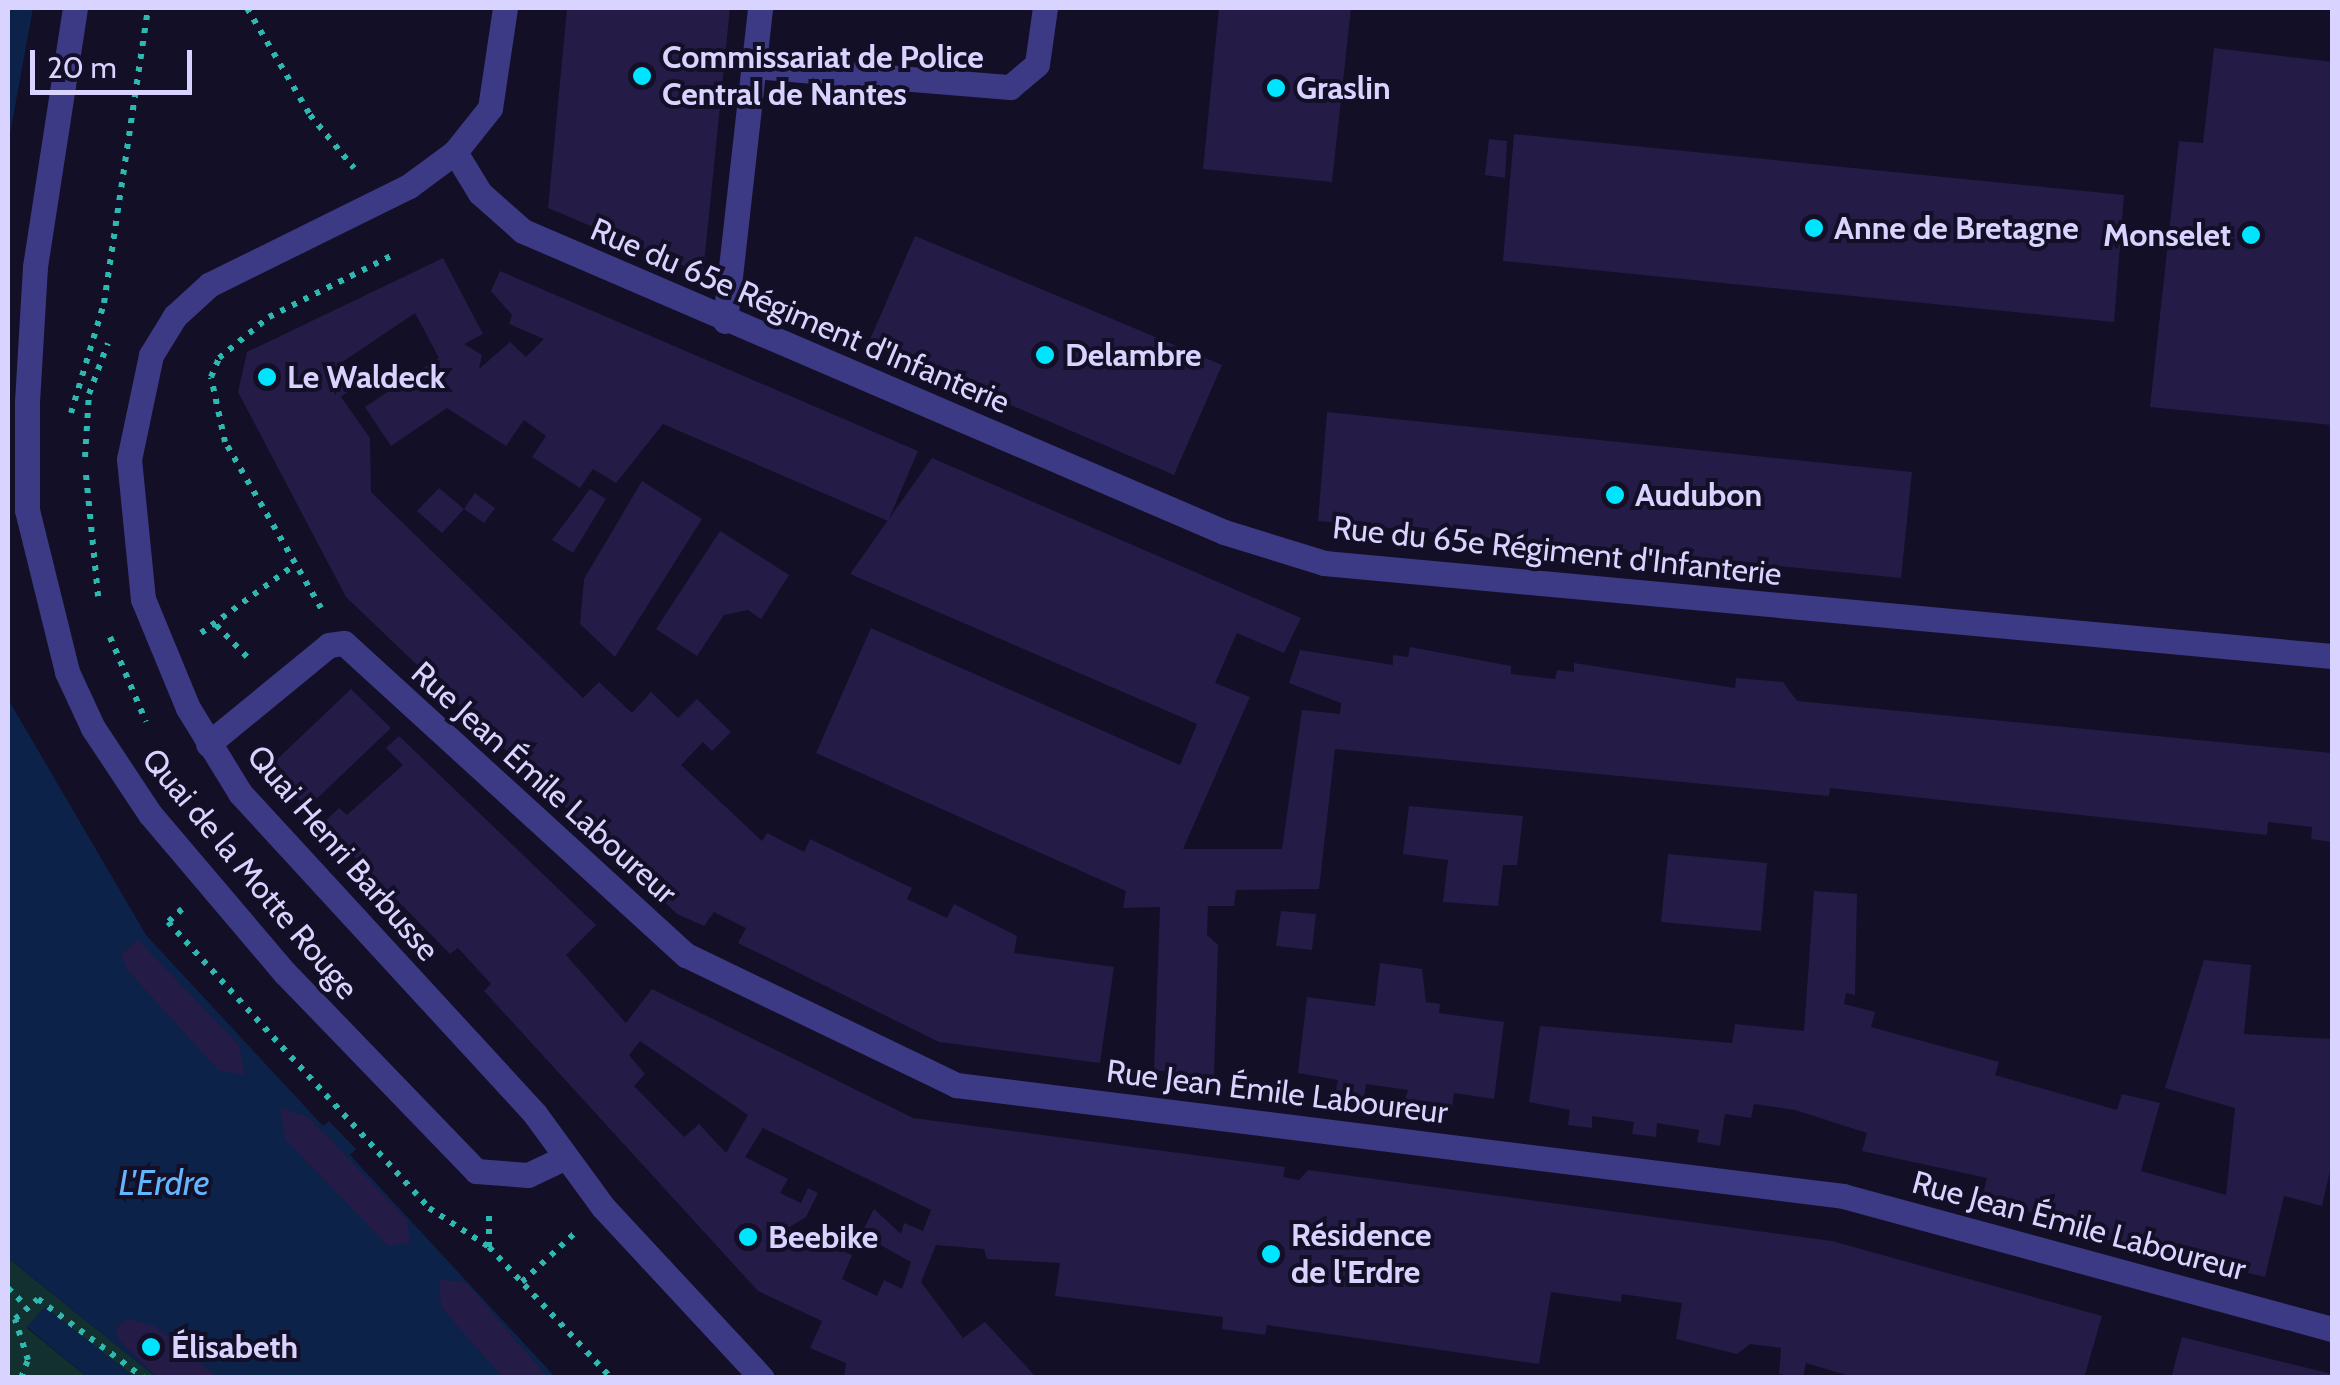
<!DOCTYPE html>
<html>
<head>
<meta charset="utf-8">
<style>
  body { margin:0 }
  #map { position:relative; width:2340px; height:1385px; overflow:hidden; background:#130f26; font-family:Cabin,sans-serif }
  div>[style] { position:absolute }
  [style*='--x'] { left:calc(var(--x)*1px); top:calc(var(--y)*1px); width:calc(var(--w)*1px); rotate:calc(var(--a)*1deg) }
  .green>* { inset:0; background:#12302f }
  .water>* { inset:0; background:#0c2248 }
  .building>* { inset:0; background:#241b47 }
  .path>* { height:6px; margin-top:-3px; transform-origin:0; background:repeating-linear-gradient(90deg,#2fb8b0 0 5px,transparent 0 13px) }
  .service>* { height:25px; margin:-12.5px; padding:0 12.5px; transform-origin:12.5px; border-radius:12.5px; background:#3d3a85 }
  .minor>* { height:25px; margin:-12.5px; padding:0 12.5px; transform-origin:12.5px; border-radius:12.5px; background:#3d3a85 }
  .tertiary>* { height:25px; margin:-12.5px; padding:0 12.5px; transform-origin:12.5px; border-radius:12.5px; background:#3d3a85 }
  .dots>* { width:28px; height:28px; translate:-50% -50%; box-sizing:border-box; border:5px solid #130f26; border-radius:50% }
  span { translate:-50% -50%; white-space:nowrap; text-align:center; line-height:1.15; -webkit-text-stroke:8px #130f26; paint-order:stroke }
  .poi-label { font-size:32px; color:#d9d4ff; font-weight:700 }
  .left { translate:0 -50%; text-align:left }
  .right { translate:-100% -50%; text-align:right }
  .street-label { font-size:32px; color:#d9d4ff }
  .water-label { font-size:35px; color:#62b6ff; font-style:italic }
  .frame { position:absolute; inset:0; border:10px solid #d9d4ff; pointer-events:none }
  .scale { position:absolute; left:30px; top:50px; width:162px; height:45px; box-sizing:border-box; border:5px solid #d9d4ff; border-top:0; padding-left:12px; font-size:30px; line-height:35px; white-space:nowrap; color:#d9d4ff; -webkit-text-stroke:8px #130f26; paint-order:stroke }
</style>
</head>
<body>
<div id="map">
  <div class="green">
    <i style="clip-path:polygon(8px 1258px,156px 1377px,134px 1377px,45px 1307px,27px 1328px,87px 1377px,8px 1377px)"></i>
  </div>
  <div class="water">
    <i style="clip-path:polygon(8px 8px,33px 8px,8px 145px)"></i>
    <i style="clip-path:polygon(8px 699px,146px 935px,323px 1126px,329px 1121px,356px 1149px,350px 1155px,555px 1377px,156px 1377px,8px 1258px)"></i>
    <i style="clip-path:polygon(45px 1307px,134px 1377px,87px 1377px,27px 1327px)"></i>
  </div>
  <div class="building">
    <i style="clip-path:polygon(567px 8px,730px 8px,703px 274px,643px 249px,644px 240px,631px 243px,548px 208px)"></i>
    <i style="clip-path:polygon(1219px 8px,1351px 8px,1332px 182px,1203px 169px)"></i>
    <i style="clip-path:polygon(2214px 48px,2332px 62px,2332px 425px,2150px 407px,2179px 141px,2203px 143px)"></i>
    <i style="clip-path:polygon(1514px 134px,2124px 195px,2114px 322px,1503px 261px)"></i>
    <i style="clip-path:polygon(1489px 139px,1507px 141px,1505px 178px,1485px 175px)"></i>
    <i style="clip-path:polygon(915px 236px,1222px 365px,1174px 475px,868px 344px)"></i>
    <i style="clip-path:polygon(443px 258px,483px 334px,464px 344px,482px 355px,479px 369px,510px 342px,526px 357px,544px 339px,509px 324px,512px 315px,491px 291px,500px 271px,918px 451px,888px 521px,663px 424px,616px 483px,593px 469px,580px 488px,532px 457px,546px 436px,524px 420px,506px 446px,447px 408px,391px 446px,365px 407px,439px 358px,415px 313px,332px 369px,349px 391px,341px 397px,370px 438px,371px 492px,583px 698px,599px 682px,632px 713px,651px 692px,678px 718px,697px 699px,731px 732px,712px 751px,703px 742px,681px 765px,762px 841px,767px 833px,804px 852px,810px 839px,912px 888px,907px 899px,947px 918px,954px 904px,1017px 936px,1014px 953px,1114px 967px,1100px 1063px,939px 1042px,738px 943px,746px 928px,714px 912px,704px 926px,677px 914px,346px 597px,238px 392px,247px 352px)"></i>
    <i style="clip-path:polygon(1327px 412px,1912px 472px,1901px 578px,1318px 521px)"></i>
    <i style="clip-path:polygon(932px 458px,1301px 618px,1284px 653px,1237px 633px,1215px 683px,1250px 697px,1183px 849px,1282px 849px,1302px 710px,1340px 714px,1341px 703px,1289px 683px,1300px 650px,1393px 665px,1393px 655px,1408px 657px,1410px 647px,1511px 666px,1511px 674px,1555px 679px,1557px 670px,1574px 672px,1574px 663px,1735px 688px,1736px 678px,1783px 682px,1797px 701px,2332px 753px,2332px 842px,2311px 839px,2312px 827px,2268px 822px,2267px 835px,1830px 788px,1829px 796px,1335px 749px,1319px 889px,1236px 890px,1234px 906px,1208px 906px,1207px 935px,1218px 945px,1214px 1077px,1154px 1070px,1160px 907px,1123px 908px,1126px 891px,816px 753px,871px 628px,1180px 765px,1197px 724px,850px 574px)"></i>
    <i style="clip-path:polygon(642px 481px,702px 519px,615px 657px,580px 624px,584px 579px)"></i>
    <i style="clip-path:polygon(439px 488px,464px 509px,475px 493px,495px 508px,484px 523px,464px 509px,442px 533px,417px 511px)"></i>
    <i style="clip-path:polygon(590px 489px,606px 499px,573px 553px,552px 540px)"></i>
    <i style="clip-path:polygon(720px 531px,789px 575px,761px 619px,748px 610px,724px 615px,697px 656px,656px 629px)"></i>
    <i style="clip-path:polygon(351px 689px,391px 728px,307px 808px,269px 767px)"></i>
    <i style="clip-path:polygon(evenodd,399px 736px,596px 925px,566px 955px,626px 1023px,652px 989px,913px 1118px,1285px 1167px,1283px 1177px,1299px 1180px,1308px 1170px,1832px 1241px,2102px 1316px,2084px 1378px,1856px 1378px,1806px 1363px,1803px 1378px,1779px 1374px,1781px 1348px,1750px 1344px,1737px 1354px,1676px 1339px,1682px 1303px,1622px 1294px,1621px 1302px,1551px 1292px,1539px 1364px,1267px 1325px,1265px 1335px,1222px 1329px,1223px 1317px,1055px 1296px,1060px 1263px,987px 1259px,984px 1249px,936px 1245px,921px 1282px,963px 1338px,985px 1322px,1037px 1378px,844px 1378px,846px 1363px,810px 1348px,822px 1321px,758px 1291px,484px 991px,491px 984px,458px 948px,450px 954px,322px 824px,339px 808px,347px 815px,403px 765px,386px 748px,399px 736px,640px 1041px,748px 1115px,726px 1153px,699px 1124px,684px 1137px,634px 1086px,645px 1074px,629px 1055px,640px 1041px,399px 736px,763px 1128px,931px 1210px,923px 1231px,904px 1223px,901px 1234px,874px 1209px,861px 1234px,911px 1262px,902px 1289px,884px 1280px,877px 1296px,842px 1279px,852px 1255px,788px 1228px,806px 1217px,818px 1193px,808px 1188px,801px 1203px,780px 1193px,788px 1179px,745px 1157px,763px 1128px)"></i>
    <i style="clip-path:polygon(1409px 806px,1523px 816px,1517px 865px,1503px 865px,1498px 906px,1443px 902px,1448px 860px,1403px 854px)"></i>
    <i style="clip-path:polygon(1668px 854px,1767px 863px,1761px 931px,1661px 922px)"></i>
    <i style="clip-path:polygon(1814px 891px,1857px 894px,1855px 995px,1846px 993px,1844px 1004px,1875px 1012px,1871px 1027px,1999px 1062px,1995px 1075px,2117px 1110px,2122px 1094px,2160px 1103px,2141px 1171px,2226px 1195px,2235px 1108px,2165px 1088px,2204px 960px,2251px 965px,2244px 1034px,2332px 1039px,2332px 1162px,2322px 1206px,2284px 1196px,2265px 1277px,2045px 1225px,2037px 1214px,1982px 1198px,1987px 1178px,1862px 1151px,1867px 1133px,1795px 1110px,1754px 1104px,1751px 1118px,1725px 1114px,1720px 1146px,1697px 1142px,1699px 1130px,1657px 1123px,1656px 1137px,1632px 1134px,1634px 1122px,1592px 1116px,1592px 1128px,1568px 1125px,1570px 1110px,1529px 1102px,1540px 1026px,1732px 1043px,1735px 1024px,1804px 1031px)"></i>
    <i style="clip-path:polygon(1281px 911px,1316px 914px,1312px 950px,1276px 946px)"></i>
    <i style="clip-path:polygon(138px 940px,239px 1045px,245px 1075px,218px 1070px,128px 971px,121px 955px)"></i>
    <i style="clip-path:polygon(1380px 963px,1422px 969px,1426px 1002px,1440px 1004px,1439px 1013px,1504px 1022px,1494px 1099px,1454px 1093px,1452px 1110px,1429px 1107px,1404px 1103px,1408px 1090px,1366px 1084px,1364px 1098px,1335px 1094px,1338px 1080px,1298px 1073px,1307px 997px,1375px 1006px)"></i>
    <i style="clip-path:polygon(280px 1107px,310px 1118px,407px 1220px,410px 1243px,388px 1246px,285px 1139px)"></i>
    <i style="clip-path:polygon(439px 1279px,467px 1283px,548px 1378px,503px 1378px,441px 1307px)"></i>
    <i style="clip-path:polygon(127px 1319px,155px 1326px,218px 1378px,158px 1378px,118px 1339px,116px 1328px)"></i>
    <i style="clip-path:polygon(2182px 1337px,2332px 1374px,2332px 1378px,2171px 1378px)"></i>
  </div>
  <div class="path">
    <i style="--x:247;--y:8;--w:124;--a:59.5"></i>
    <i style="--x:310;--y:115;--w:69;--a:50.3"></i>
    <i style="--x:71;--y:413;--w:115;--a:-73.3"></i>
    <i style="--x:104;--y:303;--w:298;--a:-81.5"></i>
    <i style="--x:85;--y:457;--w:63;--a:-86.4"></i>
    <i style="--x:89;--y:394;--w:54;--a:-69.6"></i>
    <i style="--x:86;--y:475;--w:122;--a:84.3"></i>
    <i style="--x:321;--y:608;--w:192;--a:-120"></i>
    <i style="--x:225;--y:442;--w:66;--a:-102.2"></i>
    <i style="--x:211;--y:377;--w:21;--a:-67"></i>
    <i style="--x:219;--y:358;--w:65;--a:-39.4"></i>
    <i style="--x:269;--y:317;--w:139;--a:-26.6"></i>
    <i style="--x:216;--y:625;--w:49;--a:45.8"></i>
    <i style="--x:201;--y:633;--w:114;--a:-36.1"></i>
    <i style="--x:110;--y:637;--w:92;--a:67"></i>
    <i style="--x:182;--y:909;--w:19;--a:137"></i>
    <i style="--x:168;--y:922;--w:387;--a:47.6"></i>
    <i style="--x:429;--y:1208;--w:72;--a:33"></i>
    <i style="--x:489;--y:1247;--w:179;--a:47"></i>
    <i style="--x:489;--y:1247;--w:34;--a:-90"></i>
    <i style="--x:522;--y:1282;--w:72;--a:-42.8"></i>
    <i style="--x:8;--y:1288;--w:24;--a:45"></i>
    <i style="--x:21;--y:1378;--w:19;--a:-69"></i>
    <i style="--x:28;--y:1360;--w:43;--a:-107.6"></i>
    <i style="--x:15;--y:1319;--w:30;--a:-41"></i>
    <i style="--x:38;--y:1299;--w:132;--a:36.7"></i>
  </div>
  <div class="service">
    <i style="--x:75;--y:8;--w:262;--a:98.8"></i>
    <i style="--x:35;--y:267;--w:136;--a:93.4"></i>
    <i style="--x:27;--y:403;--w:107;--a:90"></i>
    <i style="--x:27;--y:510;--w:167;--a:76.1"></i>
    <i style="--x:67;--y:672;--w:62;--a:65.1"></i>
    <i style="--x:93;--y:728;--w:103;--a:56.5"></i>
    <i style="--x:150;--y:814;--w:209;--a:49.7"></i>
    <i style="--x:285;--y:973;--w:275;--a:46"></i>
    <i style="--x:476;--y:1171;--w:52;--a:4.4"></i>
    <i style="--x:528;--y:1175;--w:42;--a:-25.3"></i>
    <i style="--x:753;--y:66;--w:258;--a:4.7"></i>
    <i style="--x:1010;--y:87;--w:35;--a:-40"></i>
    <i style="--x:1037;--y:64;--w:57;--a:-81.9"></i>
    <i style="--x:725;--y:321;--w:315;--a:-83.6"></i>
  </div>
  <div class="minor">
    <i style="--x:455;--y:152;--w:48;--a:58.6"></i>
    <i style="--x:480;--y:193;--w:57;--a:41.5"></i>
    <i style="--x:523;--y:231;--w:763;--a:23.24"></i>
    <i style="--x:1224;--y:532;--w:105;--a:17.2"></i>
    <i style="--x:1324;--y:563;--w:1012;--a:5.27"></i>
    <i style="--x:208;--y:744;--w:156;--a:-39.3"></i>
    <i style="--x:329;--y:645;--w:15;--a:-8"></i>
    <i style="--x:344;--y:643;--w:463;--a:42.4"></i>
    <i style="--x:686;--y:955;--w:300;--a:25.7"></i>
    <i style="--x:956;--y:1085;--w:894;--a:7.13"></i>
    <i style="--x:1843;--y:1196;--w:507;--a:15.22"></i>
  </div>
  <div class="tertiary">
    <i style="--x:505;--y:8;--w:101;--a:98.5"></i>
    <i style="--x:490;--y:108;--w:56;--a:128.5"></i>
    <i style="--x:455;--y:152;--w:57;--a:143.5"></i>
    <i style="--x:409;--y:186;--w:223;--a:153.7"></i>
    <i style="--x:209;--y:285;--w:46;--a:137.6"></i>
    <i style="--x:175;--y:316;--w:46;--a:121.6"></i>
    <i style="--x:151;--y:355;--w:106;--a:101.9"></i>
    <i style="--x:129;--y:459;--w:141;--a:84.3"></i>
    <i style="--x:143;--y:599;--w:118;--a:67.6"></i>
    <i style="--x:188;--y:708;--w:100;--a:58.5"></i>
    <i style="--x:240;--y:793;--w:436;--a:47.4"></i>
    <i style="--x:535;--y:1114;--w:115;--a:53.8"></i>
    <i style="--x:603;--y:1207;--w:233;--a:47.1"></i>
  </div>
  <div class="dots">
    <i style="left:642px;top:76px;background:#00e5ff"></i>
    <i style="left:1276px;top:88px;background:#00e5ff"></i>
    <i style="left:1814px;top:228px;background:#00e5ff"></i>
    <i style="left:2251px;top:235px;background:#00e5ff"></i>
    <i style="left:1045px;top:355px;background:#00e5ff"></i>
    <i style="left:267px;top:377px;background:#00e5ff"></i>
    <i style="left:1615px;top:495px;background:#00e5ff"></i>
    <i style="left:748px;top:1237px;background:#00e5ff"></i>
    <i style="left:1271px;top:1254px;background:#00e5ff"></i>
    <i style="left:151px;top:1347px;background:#00e5ff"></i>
  </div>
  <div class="poi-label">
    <span class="left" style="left:662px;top:76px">Commissariat de Police<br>Central de Nantes</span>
    <span class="left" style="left:1296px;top:88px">Graslin</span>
    <span class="left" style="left:1834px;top:228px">Anne de Bretagne</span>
    <span class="right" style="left:2231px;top:235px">Monselet</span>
    <span class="left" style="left:1065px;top:355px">Delambre</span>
    <span class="left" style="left:287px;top:377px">Le Waldeck</span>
    <span class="left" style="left:1635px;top:495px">Audubon</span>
    <span class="left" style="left:1291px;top:1254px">Résidence<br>de l'Erdre</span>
    <span class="left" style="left:768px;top:1237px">Beebike</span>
    <span class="left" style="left:171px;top:1347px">Élisabeth</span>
  </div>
  <div class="street-label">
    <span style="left:800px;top:316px;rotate:23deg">Rue du 65e Régiment d'Infanterie</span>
    <span style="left:1557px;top:551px;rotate:6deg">Rue du 65e Régiment d'Infanterie</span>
    <span style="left:544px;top:783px;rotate:42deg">Rue Jean Émile Laboureur</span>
    <span style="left:343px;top:853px;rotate:49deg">Quai Henri Barbusse</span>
    <span style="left:250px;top:874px;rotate:50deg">Quai de la Motte Rouge</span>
    <span style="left:1277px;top:1092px;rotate:7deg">Rue Jean Émile Laboureur</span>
    <span style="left:2079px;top:1226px;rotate:15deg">Rue Jean Émile Laboureur</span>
  </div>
  <div class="water-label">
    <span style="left:164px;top:1183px">L'Erdre</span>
  </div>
  <div class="frame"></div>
  <div class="scale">20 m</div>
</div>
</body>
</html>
